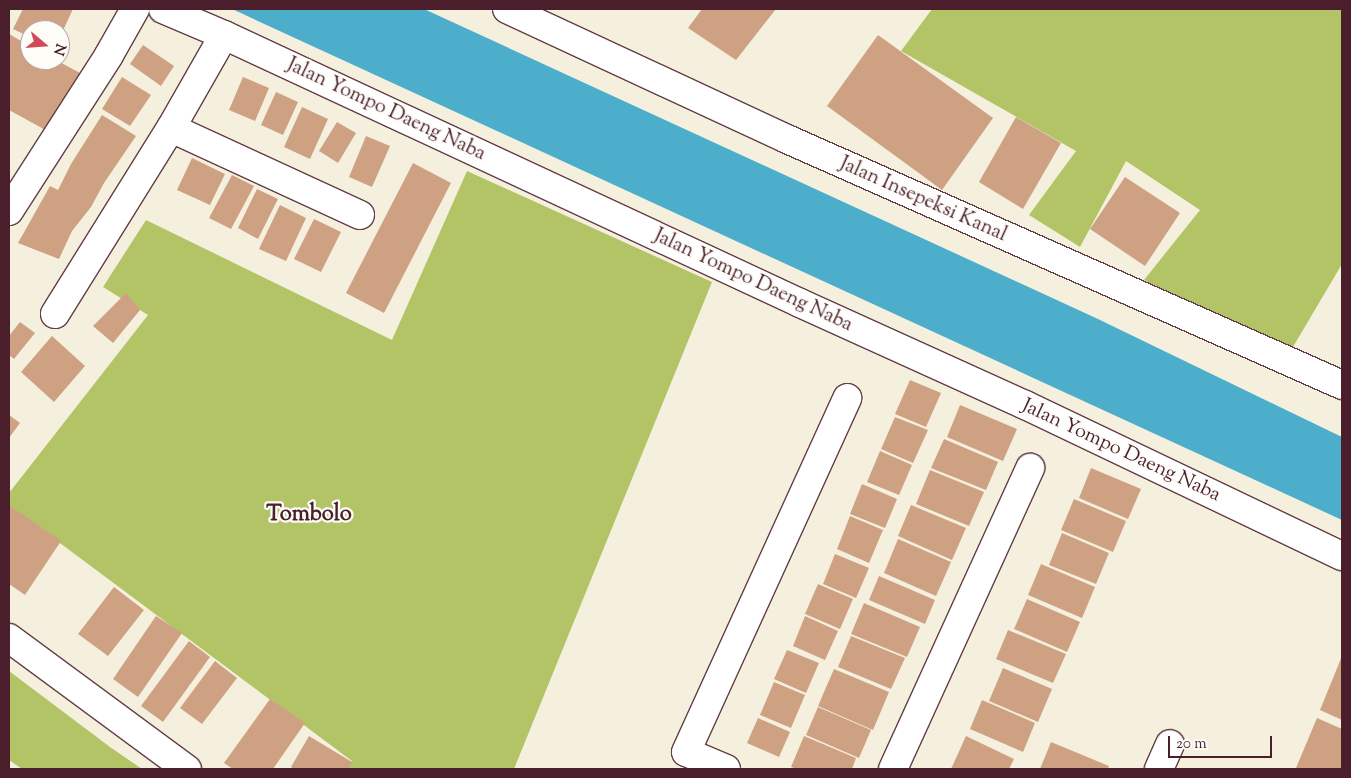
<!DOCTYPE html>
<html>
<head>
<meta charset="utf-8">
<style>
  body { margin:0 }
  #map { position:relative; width:1351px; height:778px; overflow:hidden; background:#f5f0de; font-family:"Sorts Mill Goudy",serif }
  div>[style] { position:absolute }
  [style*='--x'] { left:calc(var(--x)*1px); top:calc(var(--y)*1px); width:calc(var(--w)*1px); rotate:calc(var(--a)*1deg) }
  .green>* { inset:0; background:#b3c467 }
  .water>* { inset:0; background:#4daecc }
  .building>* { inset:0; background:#cea183 }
  .roads { filter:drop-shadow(1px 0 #643e46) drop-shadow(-1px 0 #643e46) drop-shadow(0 1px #643e46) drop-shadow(0 -1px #643e46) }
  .minor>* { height:28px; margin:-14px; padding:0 14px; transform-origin:14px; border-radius:14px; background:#fff }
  span { translate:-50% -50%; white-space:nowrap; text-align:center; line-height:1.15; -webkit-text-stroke:4.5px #fdfcf7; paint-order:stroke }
  .street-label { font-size:20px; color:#4a1f2b }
  .quarter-label { font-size:22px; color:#4a1f2b; font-weight:700 }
  .frame { position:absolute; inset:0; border:10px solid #4a1f2b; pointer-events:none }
  .north { position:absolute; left:20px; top:20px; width:50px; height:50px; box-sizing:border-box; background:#fdfcf7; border:1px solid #b5a4a5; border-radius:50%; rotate:108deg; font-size:14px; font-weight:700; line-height:20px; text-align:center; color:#4a1f2b }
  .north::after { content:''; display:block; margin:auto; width:18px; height:22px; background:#d1495b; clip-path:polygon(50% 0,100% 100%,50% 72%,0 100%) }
  .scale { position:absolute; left:1168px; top:736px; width:104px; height:22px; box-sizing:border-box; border:2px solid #4a1f2b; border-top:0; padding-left:6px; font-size:15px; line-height:18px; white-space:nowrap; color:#4a1f2b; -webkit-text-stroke:4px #fdfcf7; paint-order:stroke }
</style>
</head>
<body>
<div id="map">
  <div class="green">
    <i style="clip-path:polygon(932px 9px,1342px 9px,1342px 264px,1290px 352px,1144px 280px,1200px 210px,1126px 161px,1080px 247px,1029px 215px,1076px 151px,901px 51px)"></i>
    <i style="clip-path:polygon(467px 171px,712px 282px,514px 769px,347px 769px,352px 761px,9px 505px,9px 493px,148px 315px,103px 287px,146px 220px,392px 340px)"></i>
    <i style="clip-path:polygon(9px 671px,110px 747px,142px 769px,22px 769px,9px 760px)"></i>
  </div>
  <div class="water">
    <i style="clip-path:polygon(232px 9px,424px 9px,1098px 319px,1342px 437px,1342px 520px)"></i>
  </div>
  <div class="building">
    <i style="clip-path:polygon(23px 9px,73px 9px,60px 37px,60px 30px,30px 30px,30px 37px,13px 29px)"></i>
    <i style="clip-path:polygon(702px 9px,776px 9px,736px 60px,688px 28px)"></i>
    <i style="clip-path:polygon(9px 34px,30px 46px,30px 60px,56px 60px,80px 73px,49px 132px,9px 110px)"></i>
    <i style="clip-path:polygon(878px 35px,993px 118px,942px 190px,827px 106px)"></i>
    <i style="clip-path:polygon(143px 45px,174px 66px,161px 86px,130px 64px)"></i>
    <i style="clip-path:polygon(122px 77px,151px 95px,130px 126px,102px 109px)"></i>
    <i style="clip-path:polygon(243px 77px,269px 88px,255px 121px,229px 110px)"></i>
    <i style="clip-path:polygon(276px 92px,298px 102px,283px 135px,261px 125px)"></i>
    <i style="clip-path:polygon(302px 107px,328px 119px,310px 159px,284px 147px)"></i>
    <i style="clip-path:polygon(102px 115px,136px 136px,104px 183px,91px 207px,72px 231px,59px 259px,18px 243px,50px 186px,58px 190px,71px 164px)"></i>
    <i style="clip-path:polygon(1016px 117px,1061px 143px,1023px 209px,979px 182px)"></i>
    <i style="clip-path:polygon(337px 122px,356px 133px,338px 163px,319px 151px)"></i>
    <i style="clip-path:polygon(366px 136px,390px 146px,372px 187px,349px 177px)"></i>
    <i style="clip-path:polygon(192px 158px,225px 174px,210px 205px,177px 190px)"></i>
    <i style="clip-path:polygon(413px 163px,451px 183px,384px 313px,346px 293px)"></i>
    <i style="clip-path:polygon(232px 175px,254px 186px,231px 229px,209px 218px)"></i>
    <i style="clip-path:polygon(1125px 177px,1180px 213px,1145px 266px,1090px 229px)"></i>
    <i style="clip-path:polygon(257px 189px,278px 199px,258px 239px,238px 228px)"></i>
    <i style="clip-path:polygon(280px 205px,306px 218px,286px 261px,259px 249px)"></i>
    <i style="clip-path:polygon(314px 219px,341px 232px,321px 272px,294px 259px)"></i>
    <i style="clip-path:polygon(126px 293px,140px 310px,113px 343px,93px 326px)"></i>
    <i style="clip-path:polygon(20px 322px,35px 333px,14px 359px,9px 355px,9px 336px)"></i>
    <i style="clip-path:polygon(52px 336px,85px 366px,54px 402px,21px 372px)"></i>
    <i style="clip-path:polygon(910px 380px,941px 393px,926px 427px,895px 414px)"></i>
    <i style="clip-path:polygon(960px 405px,1017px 429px,1003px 461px,947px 437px)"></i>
    <i style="clip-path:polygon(9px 415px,20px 423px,9px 438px)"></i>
    <i style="clip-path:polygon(895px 417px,928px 430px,913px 463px,881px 449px)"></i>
    <i style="clip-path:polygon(944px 439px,998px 462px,986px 490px,931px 468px)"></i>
    <i style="clip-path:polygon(880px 451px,912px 465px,899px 495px,867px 482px)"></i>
    <i style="clip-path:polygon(1091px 468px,1141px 489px,1128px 519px,1079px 498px)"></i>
    <i style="clip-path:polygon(930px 470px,984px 492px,969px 526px,916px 504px)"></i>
    <i style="clip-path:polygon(862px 484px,897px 499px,885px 528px,850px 514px)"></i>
    <i style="clip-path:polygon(1074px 499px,1126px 521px,1113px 552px,1061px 530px)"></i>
    <i style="clip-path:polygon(9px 505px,61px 541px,25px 595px,9px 584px)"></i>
    <i style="clip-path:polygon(911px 505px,966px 528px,952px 560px,898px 536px)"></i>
    <i style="clip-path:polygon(850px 516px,883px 530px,869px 563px,837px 549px)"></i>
    <i style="clip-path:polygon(1062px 533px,1109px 553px,1096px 584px,1049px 565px)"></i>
    <i style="clip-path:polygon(898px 539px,951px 562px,936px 596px,884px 573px)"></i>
    <i style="clip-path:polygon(835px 554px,869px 568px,856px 598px,823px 584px)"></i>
    <i style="clip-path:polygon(1041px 564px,1095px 587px,1082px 618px,1028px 595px)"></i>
    <i style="clip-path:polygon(879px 576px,935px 600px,925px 624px,869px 600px)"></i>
    <i style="clip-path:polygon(818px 584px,853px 599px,840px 629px,805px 614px)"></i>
    <i style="clip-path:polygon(114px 587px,144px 610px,108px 656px,78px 634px)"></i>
    <i style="clip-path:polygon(1027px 599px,1080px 622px,1067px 652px,1014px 629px)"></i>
    <i style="clip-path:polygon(864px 603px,920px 627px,907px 657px,851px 634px)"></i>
    <i style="clip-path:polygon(156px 616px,182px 633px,138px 697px,113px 679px)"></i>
    <i style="clip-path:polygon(805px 616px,838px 631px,825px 660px,793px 646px)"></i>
    <i style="clip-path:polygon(1008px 630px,1066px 654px,1053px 683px,996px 659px)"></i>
    <i style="clip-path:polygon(851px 636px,905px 658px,891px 689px,838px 667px)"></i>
    <i style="clip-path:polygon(189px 641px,210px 657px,163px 722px,141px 706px)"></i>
    <i style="clip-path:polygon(787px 650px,819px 663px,806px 693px,774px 679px)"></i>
    <i style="clip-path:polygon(1342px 656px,1342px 720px,1320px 710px)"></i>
    <i style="clip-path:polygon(215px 661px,237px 678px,202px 724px,180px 708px)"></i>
    <i style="clip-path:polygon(1003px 668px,1052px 689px,1038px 722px,989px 701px)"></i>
    <i style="clip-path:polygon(834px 669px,889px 692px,873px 730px,818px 706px)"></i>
    <i style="clip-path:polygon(774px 682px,805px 695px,791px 728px,760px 715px)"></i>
    <i style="clip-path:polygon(270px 699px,305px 723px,273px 769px,233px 769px,224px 763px)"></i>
    <i style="clip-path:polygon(982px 700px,1035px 723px,1023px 752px,970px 729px)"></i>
    <i style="clip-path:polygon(818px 707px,871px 730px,859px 758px,806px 735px)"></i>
    <i style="clip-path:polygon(758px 718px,790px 732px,779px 757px,747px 743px)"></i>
    <i style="clip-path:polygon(1317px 718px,1342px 729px,1342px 769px,1296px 768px)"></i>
    <i style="clip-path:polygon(309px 736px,352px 762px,348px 769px,294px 769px,291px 767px)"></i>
    <i style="clip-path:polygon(804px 736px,856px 758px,852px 769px,797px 769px,791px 767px)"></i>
    <i style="clip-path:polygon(966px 736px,1014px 759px,1009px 769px,951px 769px)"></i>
    <i style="clip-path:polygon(1051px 742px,1109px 766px,1108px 769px,1040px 769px)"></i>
  </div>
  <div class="roads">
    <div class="minor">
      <i style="--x:163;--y:9;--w:66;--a:23.1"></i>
      <i style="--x:224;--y:35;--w:635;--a:24.95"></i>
      <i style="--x:800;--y:303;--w:247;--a:24.4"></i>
      <i style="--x:1025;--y:405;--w:351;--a:25.5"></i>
      <i style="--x:507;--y:9;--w:309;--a:24.9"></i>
      <i style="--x:787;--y:139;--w:607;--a:23.9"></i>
      <i style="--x:171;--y:128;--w:208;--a:24.7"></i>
      <i style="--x:9;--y:211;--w:185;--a:-57.3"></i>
      <i style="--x:109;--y:55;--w:53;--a:-60.5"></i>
      <i style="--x:55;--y:314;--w:219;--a:-58.1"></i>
      <i style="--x:171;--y:128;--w:107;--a:-60.3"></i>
      <i style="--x:9;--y:638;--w:221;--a:36.4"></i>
      <i style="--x:726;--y:769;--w:43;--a:-157"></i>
      <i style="--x:686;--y:752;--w:389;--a:-65.5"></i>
      <i style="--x:893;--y:769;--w:331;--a:-65.5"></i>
      <i style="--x:1159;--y:769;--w:27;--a:-66"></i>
    </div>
  </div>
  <div class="street-label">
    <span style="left:386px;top:110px;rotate:25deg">Jalan Yompo Daeng Naba</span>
    <span style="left:923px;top:200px;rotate:24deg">Jalan Insepeksi Kanal</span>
    <span style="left:753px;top:281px;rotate:25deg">Jalan Yompo Daeng Naba</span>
    <span style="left:1121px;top:451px;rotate:25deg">Jalan Yompo Daeng Naba</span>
  </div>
  <div class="quarter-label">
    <span style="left:309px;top:516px">Tombolo</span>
  </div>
  <div class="frame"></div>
  <div class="north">N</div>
  <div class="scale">20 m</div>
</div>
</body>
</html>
